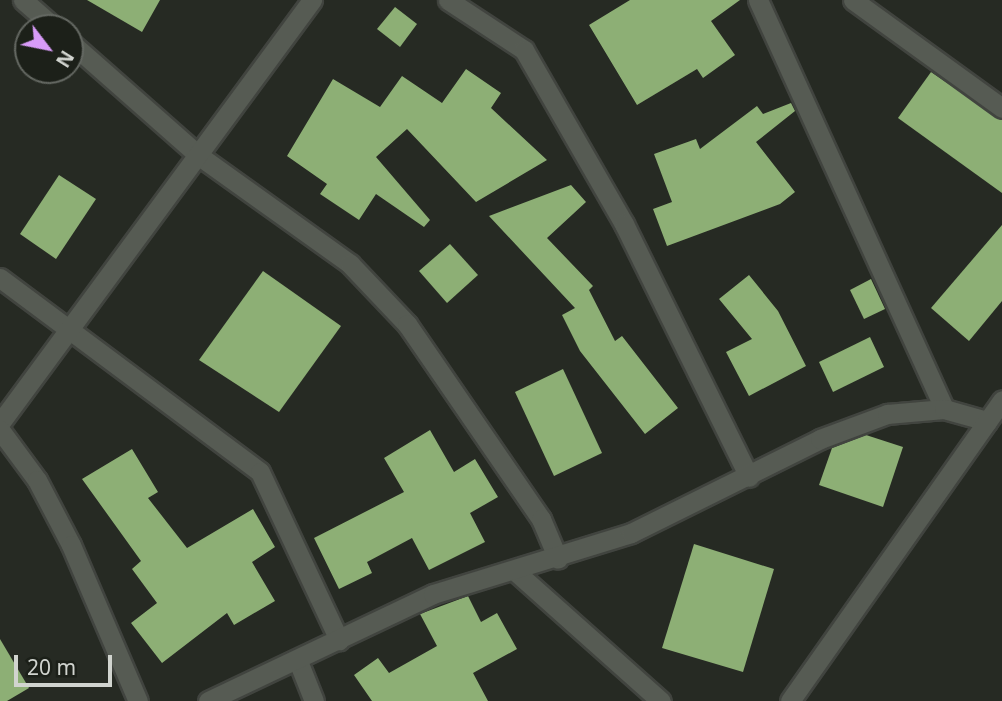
<!DOCTYPE html>
<html>
<head>
<meta charset="utf-8">
<style>
  body { margin:0 }
  #map { position:relative; width:1002px; height:701px; overflow:hidden; background:#262a23; font-family:"Noto Sans",sans-serif }
  div>[style] { position:absolute }
  [style*='--x'] { left:calc(var(--x)*1px); top:calc(var(--y)*1px); width:calc(var(--w)*1px); rotate:calc(var(--a)*1deg) }
  .building>* { inset:0; background:#8daf75 }
  .roads { filter:drop-shadow(2px 0 #41443f) drop-shadow(-2px 0 #41443f) drop-shadow(0 2px #41443f) drop-shadow(0 -2px #41443f) }
  .minor>* { height:19px; margin:-9.5px; padding:0 9.5px; transform-origin:9.5px; border-radius:9.5px; background:#565b53 }
  span { translate:-50% -50%; white-space:nowrap; text-align:center; line-height:1.15; -webkit-text-stroke:7px #1c2019; paint-order:stroke }
  .north { position:absolute; left:14px; top:14px; width:70px; height:70px; box-sizing:border-box; background:#1c2019; border:2px solid #646862; border-radius:50%; rotate:122deg; font-size:19px; font-weight:700; line-height:28px; text-align:center; color:#d1d4cf }
  .north::after { content:''; display:block; margin:auto; width:24px; height:32px; background:#d89bf8; clip-path:polygon(50% 0,100% 100%,50% 72%,0 100%) }
  .scale { position:absolute; left:14px; top:655px; width:98px; height:32px; box-sizing:border-box; border:4px solid #d1d4cf; border-top:0; padding-left:9px; font-size:21px; line-height:24px; white-space:nowrap; color:#d1d4cf; -webkit-text-stroke:5px #1c2019; paint-order:stroke }
</style>
</head>
<body>
<div id="map">
  <div class="building">
    <i style="clip-path:polygon(87px 0,160px 0,142px 32px)"></i>
    <i style="clip-path:polygon(630px 0,740px 0,711px 21px,735px 55px,703px 78px,697px 69px,637px 105px,589px 25px)"></i>
    <i style="clip-path:polygon(395px 7px,417px 24px,400px 47px,377px 29px)"></i>
    <i style="clip-path:polygon(466px 69px,501px 93px,491px 108px,547px 160px,476px 202px,407px 129px,376px 157px,430px 220px,424px 227px,376px 194px,359px 220px,320px 194px,327px 184px,287px 156px,333px 79px,380px 107px,402px 76px,442px 103px)"></i>
    <i style="clip-path:polygon(931px 72px,1002px 120px,1002px 193px,898px 118px)"></i>
    <i style="clip-path:polygon(791px 103px,795px 111px,756px 142px,795px 192px,780px 204px,667px 246px,653px 209px,672px 202px,654px 154px,696px 139px,700px 149px,757px 106px,763px 114px)"></i>
    <i style="clip-path:polygon(59px 175px,96px 199px,56px 259px,20px 234px)"></i>
    <i style="clip-path:polygon(571px 185px,586px 202px,547px 238px,593px 286px,589px 290px,615px 341px,622px 336px,678px 408px,645px 434px,580px 351px,562px 315px,575px 308px,489px 216px)"></i>
    <i style="clip-path:polygon(1002px 225px,1002px 301px,969px 341px,931px 308px)"></i>
    <i style="clip-path:polygon(450px 244px,478px 275px,447px 303px,419px 271px)"></i>
    <i style="clip-path:polygon(263px 271px,341px 326px,279px 412px,199px 360px)"></i>
    <i style="clip-path:polygon(749px 275px,778px 311px,806px 366px,749px 396px,726px 352px,752px 339px,719px 299px)"></i>
    <i style="clip-path:polygon(871px 279px,885px 309px,864px 319px,850px 290px)"></i>
    <i style="clip-path:polygon(870px 337px,884px 367px,833px 392px,819px 362px)"></i>
    <i style="clip-path:polygon(563px 369px,602px 453px,554px 476px,515px 392px)"></i>
    <i style="clip-path:polygon(430px 430px,454px 472px,475px 459px,498px 497px,470px 513px,485px 542px,429px 570px,412px 538px,367px 562px,372px 573px,339px 589px,314px 538px,404px 492px,384px 458px)"></i>
    <i style="clip-path:polygon(866px 435px,903px 447px,883px 507px,819px 485px,832px 448px)"></i>
    <i style="clip-path:polygon(132px 449px,158px 492px,148px 498px,187px 548px,253px 509px,275px 547px,252px 562px,275px 601px,234px 625px,227px 613px,162px 663px,131px 623px,157px 603px,132px 569px,141px 561px,82px 479px)"></i>
    <i style="clip-path:polygon(694px 544px,774px 569px,743px 672px,662px 648px)"></i>
    <i style="clip-path:polygon(468px 596px,481px 622px,497px 613px,517px 649px,473px 673px,488px 701px,372px 701px,354px 675px,378px 658px,389px 673px,437px 646px,420px 614px)"></i>
    <i style="clip-path:polygon(0 639px,29px 688px,7px 701px,0 701px)"></i>
  </div>
  <div class="roads">
    <div class="minor">
      <i style="--x:23;--y:0;--w:43;--a:41.2"></i>
      <i style="--x:448;--y:0;--w:91;--a:33.3"></i>
      <i style="--x:524;--y:50;--w:201;--a:60.1"></i>
      <i style="--x:624;--y:224;--w:282;--a:63.7"></i>
      <i style="--x:758;--y:0;--w:449;--a:65.5"></i>
      <i style="--x:853;--y:0;--w:184;--a:35.9"></i>
      <i style="--x:70;--y:42;--w:171;--a:41.4"></i>
      <i style="--x:198;--y:155;--w:187;--a:35.6"></i>
      <i style="--x:350;--y:264;--w:83;--a:46.5"></i>
      <i style="--x:407;--y:324;--w:237;--a:55.5"></i>
      <i style="--x:541;--y:519;--w:43;--a:67"></i>
      <i style="--x:0;--y:278;--w:324;--a:36.7"></i>
      <i style="--x:260;--y:472;--w:186;--a:64.8"></i>
      <i style="--x:0;--y:423;--w:526;--a:-53.59"></i>
      <i style="--x:0;--y:430;--w:62;--a:53.5"></i>
      <i style="--x:37;--y:480;--w:73;--a:62.4"></i>
      <i style="--x:71;--y:545;--w:170;--a:66.8"></i>
      <i style="--x:516;--y:572;--w:194;--a:41.7"></i>
      <i style="--x:298;--y:661;--w:43;--a:68.2"></i>
      <i style="--x:208;--y:701;--w:249;--a:-25.4"></i>
      <i style="--x:433;--y:594;--w:207;--a:-17.1"></i>
      <i style="--x:631;--y:533;--w:211;--a:-26.4"></i>
      <i style="--x:820;--y:439;--w:72;--a:-20.5"></i>
      <i style="--x:887;--y:414;--w:57;--a:-5"></i>
      <i style="--x:944;--y:409;--w:45;--a:15.6"></i>
      <i style="--x:790;--y:701;--w:368;--a:-54.8"></i>
    </div>
  </div>
  <div class="north">N</div>
  <div class="scale">20 m</div>
</div>
</body>
</html>
